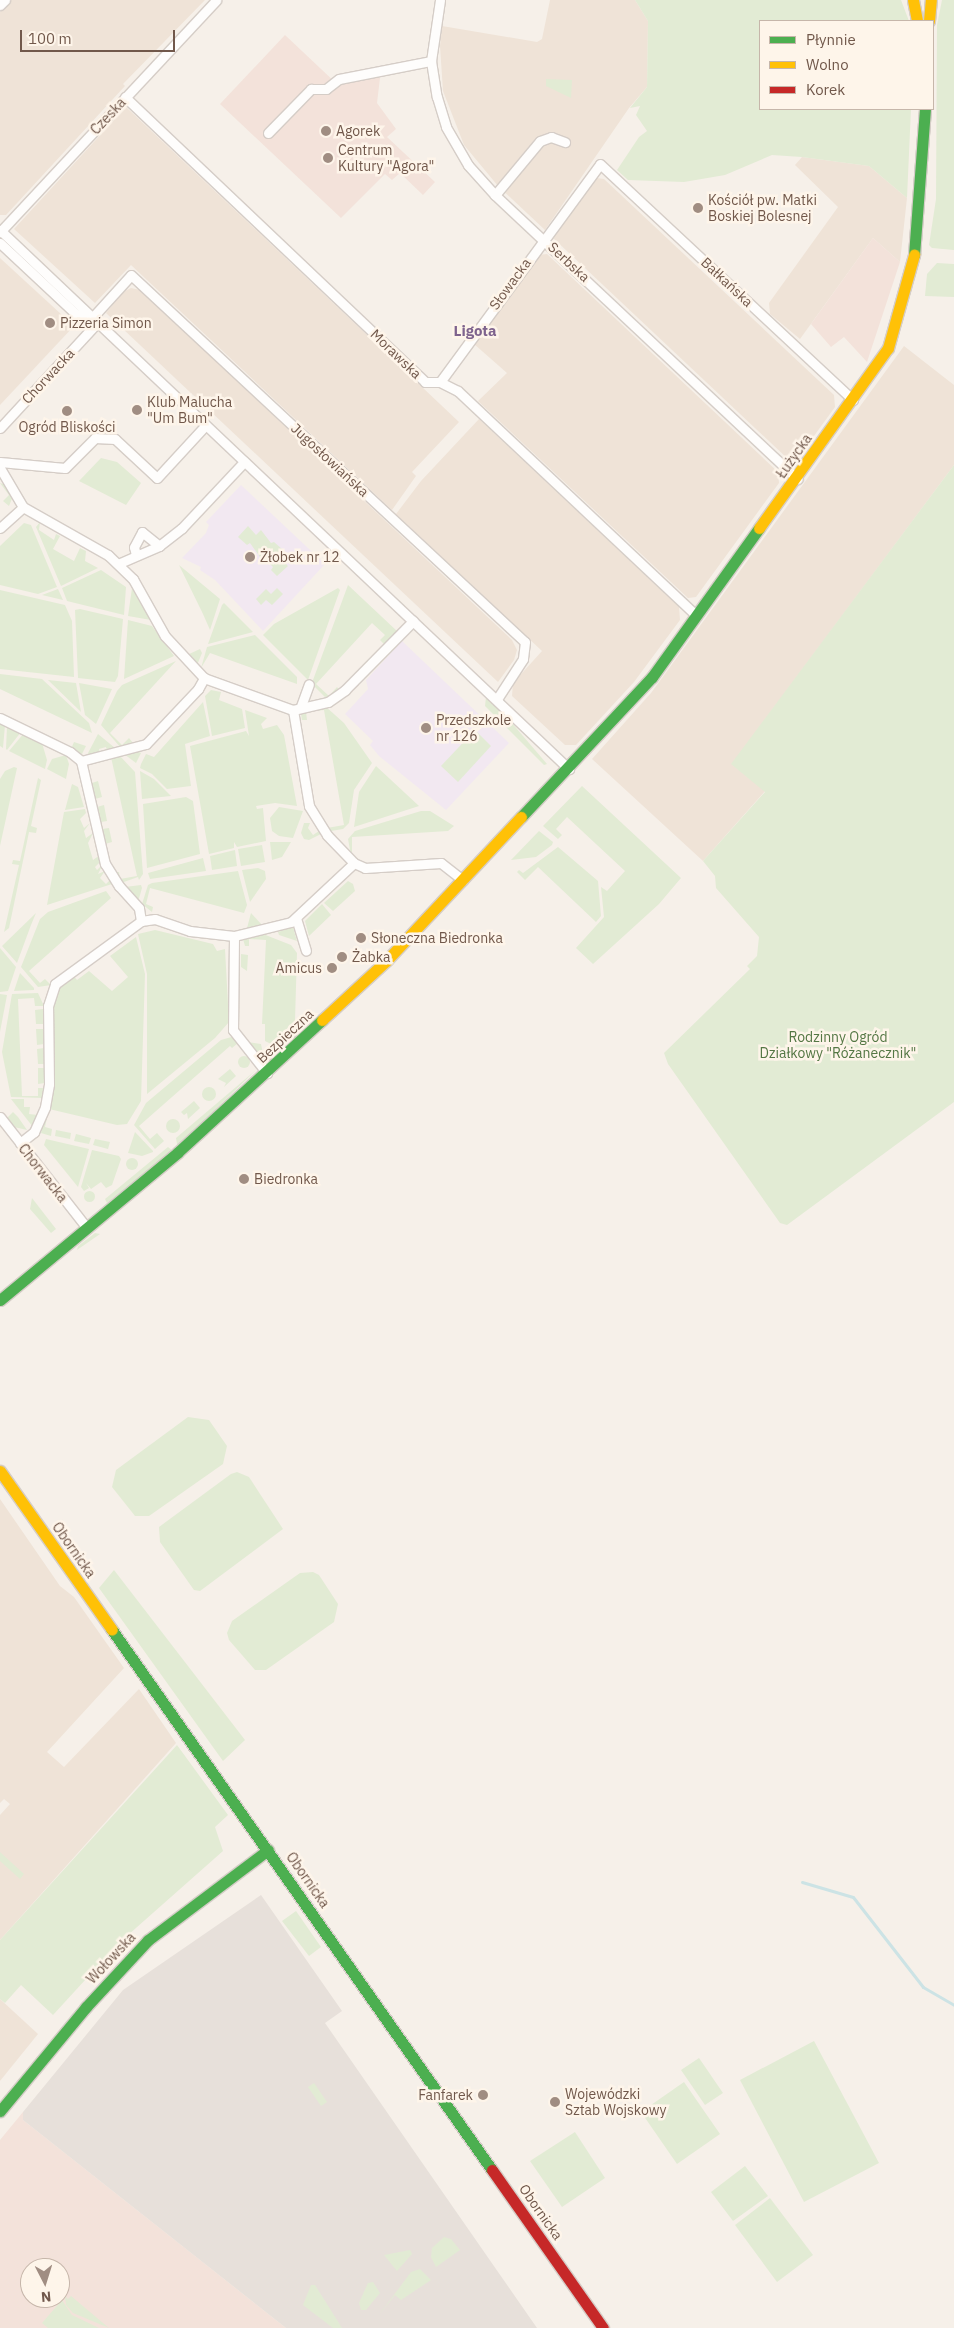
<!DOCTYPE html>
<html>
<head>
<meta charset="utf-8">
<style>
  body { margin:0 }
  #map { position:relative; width:954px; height:2328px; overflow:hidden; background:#f6f0e9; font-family:"IBM Plex Sans",sans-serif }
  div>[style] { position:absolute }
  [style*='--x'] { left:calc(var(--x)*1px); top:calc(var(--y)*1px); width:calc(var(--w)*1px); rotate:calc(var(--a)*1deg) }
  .residential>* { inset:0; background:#efe3d7 }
  .commercial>* { inset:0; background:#f3e2da }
  .industrial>* { inset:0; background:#e7e0da }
  .education>* { inset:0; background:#f2e8f1 }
  .green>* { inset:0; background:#e2ebd4 }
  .round { border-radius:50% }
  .stream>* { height:3px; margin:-1.5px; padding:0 1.5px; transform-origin:1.5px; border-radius:1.5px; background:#cce3e5 }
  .roads { filter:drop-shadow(1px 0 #d5cdc7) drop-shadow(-1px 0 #d5cdc7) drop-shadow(0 1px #d5cdc7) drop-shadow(0 -1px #d5cdc7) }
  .street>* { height:9px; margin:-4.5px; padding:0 4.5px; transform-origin:4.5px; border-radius:4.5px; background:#fefdfc }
  .fast>* { height:11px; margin:-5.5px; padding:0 5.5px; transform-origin:5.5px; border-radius:5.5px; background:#4caf50 }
  .slow>* { height:11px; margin:-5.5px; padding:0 5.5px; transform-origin:5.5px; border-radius:5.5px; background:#ffc107 }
  .jam>* { height:11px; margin:-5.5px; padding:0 5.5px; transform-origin:5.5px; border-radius:5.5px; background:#c62828 }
  .dots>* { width:14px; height:14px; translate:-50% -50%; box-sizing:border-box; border:2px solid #fef5ea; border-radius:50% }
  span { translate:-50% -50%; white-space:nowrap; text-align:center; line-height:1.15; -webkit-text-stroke:5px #fef5ea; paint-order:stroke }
  .street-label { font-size:14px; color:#71584b }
  .poi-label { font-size:14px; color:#71584b }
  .left { translate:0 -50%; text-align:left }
  .right { translate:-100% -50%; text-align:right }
  .park-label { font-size:14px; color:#547744 }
  .neighbourhood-label { font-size:15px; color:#7e638d; font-weight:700 }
  .legend { position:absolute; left:759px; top:20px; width:175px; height:90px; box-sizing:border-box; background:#fef5ea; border:1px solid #c6b6aa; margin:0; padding:6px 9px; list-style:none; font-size:15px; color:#71584b }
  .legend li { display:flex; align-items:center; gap:10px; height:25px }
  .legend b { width:25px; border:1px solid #c6b6aa }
  .north { position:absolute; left:20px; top:2258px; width:50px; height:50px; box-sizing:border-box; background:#fef5ea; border:1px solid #c6b6aa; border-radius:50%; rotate:175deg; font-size:14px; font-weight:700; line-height:20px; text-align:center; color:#71584b }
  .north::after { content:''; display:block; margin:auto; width:18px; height:22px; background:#a08d82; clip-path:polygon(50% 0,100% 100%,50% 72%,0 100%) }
  .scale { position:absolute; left:20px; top:30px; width:155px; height:22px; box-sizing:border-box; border:2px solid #71584b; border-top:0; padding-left:6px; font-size:15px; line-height:18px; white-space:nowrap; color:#71584b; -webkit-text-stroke:4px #fef5ea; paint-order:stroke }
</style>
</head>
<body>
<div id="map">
  <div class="residential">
    <i style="clip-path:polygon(10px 0,205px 0,123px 84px,125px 86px,6px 215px,0 215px,0 12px)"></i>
    <i style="clip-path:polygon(550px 0,635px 0,648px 21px,647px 87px,629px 108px,545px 230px,498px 186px,464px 145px,443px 91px,440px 46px,442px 26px,537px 42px,542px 39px)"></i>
    <i style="clip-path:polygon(126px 107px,459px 422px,412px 472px,416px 476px,392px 510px,131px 265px,95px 303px,14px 229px)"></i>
    <i style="clip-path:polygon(802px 157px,869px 166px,907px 198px,900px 262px,873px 238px,800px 339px,770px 314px,769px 303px,838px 207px,795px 165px)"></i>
    <i style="clip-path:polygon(596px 178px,604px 179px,834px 395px,835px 407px,798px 458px,788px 459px,552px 237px)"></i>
    <i style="clip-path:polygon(547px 254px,778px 472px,779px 483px,696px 597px,688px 598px,478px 401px,507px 373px,474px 344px,539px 255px)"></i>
    <i style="clip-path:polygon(0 258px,74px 326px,0 405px)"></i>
    <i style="clip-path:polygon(131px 288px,140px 290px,512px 640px,517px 650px,514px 660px,498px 682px,106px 313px,123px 292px)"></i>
    <i style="clip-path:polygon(904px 346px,954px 385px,954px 465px,732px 764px,765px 791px,703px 861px,592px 759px,651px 693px)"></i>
    <i style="clip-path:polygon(479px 419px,679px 607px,680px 620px,634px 682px,576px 745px,565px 745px,512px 696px,513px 683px,542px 651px,396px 514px,421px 481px)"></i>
    <i style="clip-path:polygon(0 1499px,60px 1586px,74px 1597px,124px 1668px,47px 1752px,64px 1767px,139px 1689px,176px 1743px,0 1940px,0 1815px,10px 1804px,4px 1799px,0 1803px)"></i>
    <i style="clip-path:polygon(0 1999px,38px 2034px,0 2081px)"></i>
  </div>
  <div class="commercial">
    <i style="clip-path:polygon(285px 35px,338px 85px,372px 76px,380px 78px,377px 103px,396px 129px,387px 137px,435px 182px,423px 195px,400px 173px,392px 180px,385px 174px,341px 218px,220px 104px)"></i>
    <i style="clip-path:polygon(873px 238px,900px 262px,867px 362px,844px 337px,831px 347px,811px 324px)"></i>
    <i style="clip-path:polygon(evenodd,23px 2112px,23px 2120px,286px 2328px,0 2328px,0 2140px,23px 2112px,30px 2268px,60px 2268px,60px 2298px,30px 2298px,30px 2268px)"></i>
  </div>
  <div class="industrial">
    <i style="clip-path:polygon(261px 1895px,342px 2011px,325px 2023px,537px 2328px,286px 2328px,23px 2120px,23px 2112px,123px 1990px)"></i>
  </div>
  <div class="education">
    <i style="clip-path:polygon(241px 485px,325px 564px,263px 631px,215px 580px,200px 570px,201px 567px,182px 558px,206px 533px,209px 525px,206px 522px)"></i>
    <i style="clip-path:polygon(402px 641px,509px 743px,446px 810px,379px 756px,370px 745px,373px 741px,345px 714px,368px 689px,366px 680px)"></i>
  </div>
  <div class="green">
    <i style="clip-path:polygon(635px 0,901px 0,909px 21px,760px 21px,760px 109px,911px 109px,907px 198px,869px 166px,802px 157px,772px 155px,725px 175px,684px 182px,628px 180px,617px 170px,639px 137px,647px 131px,636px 115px,640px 106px,630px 108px,647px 87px,648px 21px)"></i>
    <i style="clip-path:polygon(942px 0,954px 0,954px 250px,932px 248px,929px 245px,936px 199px,937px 25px)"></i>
    <i style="clip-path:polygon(546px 79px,572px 80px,571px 98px,546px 86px)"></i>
    <i style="clip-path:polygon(937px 263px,954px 264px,954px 297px,925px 296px,927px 274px)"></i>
    <i style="clip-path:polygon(101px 458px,117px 462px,141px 483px,126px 505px,79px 481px)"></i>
    <i style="clip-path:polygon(954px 465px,954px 1102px,787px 1225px,780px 1223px,668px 1064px,664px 1053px,750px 969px,747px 966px,757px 956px,759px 937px,716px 888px,715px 876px,703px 861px,765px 792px,731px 764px)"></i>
    <i style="clip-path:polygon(0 483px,6px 485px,13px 496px,9px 506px,3px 501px,9px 495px)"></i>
    <i style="clip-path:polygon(40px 522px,39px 530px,54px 540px,56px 534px,60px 536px,53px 549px,74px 561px,80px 548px,86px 551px,85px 561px,98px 568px,61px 586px,36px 527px)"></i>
    <i style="clip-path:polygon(24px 523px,31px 525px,57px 587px,38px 594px,0 585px,0 546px)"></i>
    <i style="clip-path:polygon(248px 526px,256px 535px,261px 530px,271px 543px,274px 542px,282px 549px,280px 551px,284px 556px,281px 559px,288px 566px,277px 576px,271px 570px,273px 567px,269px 563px,273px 558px,265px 551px,260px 557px,250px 543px,247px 545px,238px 537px)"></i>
    <i style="clip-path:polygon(179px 565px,220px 599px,210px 630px,203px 614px)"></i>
    <i style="clip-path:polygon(101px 570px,126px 587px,124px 615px,67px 601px,62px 588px)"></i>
    <i style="clip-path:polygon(348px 585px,398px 632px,385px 645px,380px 640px,385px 635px,372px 623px,316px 684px,329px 696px,337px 687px,340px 691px,330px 697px,325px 697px,315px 687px,313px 680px)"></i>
    <i style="clip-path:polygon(132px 588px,142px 606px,151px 620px,128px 616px)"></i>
    <i style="clip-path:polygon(277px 588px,283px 594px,272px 605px,266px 600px,261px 605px,256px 599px,266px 589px,271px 594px)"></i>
    <i style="clip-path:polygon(338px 588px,340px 590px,308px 680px,263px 635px,274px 624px)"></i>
    <i style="clip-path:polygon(58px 589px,63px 600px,42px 595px)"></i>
    <i style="clip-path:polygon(0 590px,65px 605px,72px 621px,74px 677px,0 669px)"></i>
    <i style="clip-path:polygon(224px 603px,253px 632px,208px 644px,222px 605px)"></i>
    <i style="clip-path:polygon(80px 609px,123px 619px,118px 676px,115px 682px,78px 678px,75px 610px)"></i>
    <i style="clip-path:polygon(128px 620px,152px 626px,174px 656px,124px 679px)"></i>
    <i style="clip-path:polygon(255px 635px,297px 677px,297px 684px,210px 653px,201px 668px,207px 647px)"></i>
    <i style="clip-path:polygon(200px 649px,202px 653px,197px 665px,187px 655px)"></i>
    <i style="clip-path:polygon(176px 661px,110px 733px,122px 745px,129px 738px,133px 743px,121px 748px,101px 725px,117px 691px,122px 685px)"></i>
    <i style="clip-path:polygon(0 674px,42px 679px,89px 723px,92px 733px,0 689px)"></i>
    <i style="clip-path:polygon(48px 680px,76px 683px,81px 712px)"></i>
    <i style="clip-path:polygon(79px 683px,112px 689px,96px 724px,85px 715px)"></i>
    <i style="clip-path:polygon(211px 690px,221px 692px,219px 700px,242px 709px,245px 728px,212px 736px,205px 696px)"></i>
    <i style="clip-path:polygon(486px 697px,505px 715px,547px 764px,544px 765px,485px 706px)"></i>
    <i style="clip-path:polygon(203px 702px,210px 736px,185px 744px,191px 786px,167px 789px,152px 774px,140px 768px,141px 764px,146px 754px,154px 757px)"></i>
    <i style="clip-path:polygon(325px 706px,344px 723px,372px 763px,354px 790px,349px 823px,343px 829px,331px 831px,327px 828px,344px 825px,324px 710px,306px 712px,307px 720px,302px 720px,301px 714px)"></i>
    <i style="clip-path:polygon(245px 710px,267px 718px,261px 724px,263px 729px,277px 725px,284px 735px,297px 806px,275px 803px,256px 806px,257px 809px,263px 808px,266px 841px,237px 847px,234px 842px,234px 848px,209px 854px,190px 746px,246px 731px,249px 736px)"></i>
    <i style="clip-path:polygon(0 722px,5px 725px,3px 748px,0 746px)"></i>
    <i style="clip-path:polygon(7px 726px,21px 732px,7px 750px,6px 749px)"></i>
    <i style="clip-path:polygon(475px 730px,491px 746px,458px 782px,441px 766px)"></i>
    <i style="clip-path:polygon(24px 733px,42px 743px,47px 760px,45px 769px,9px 751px)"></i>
    <i style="clip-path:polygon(98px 734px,115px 748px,107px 751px,106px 747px,99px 749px,100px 753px,87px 755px)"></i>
    <i style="clip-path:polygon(74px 742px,86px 746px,82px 754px,71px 749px)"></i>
    <i style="clip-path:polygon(137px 751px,141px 753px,136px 763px,124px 754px)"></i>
    <i style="clip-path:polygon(66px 755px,69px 764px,66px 779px,47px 769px,52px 759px)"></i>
    <i style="clip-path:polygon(119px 755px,135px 772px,143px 874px,139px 880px,138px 877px,121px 883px,114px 872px,119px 872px,120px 879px,137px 876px,111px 757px)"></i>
    <i style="clip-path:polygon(376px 766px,419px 806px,354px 827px,359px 792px)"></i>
    <i style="clip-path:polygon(14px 767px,17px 768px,0 846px,0 779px,5px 771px)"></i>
    <i style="clip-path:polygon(140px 771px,154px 779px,171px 796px,142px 799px)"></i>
    <i style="clip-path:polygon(38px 778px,41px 780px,31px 826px,37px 828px,36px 833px,29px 832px,9px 928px,4px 932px,19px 865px,12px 864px,13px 860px,20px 861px)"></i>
    <i style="clip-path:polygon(98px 781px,102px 797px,95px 799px,92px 783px)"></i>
    <i style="clip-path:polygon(72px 784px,78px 787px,84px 807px,65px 810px)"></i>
    <i style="clip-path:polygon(582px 786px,681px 878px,659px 904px,593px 964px,576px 948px,604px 917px,601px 887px,607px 891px,625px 871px,567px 817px,556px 829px,562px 835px,558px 839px,543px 826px)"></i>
    <i style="clip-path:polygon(186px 797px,193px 801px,200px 854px,147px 868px,143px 804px)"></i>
    <i style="clip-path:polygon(104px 805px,107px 821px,101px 822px,97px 807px)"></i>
    <i style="clip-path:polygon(279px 807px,303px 811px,293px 838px,279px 836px,272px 831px,270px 818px)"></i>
    <i style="clip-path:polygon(85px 809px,86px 813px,80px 819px,84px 828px,90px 823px,84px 831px,86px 838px,93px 833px,88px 843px,93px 860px,100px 855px,101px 861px,95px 867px,97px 870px,103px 864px,98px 874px,105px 871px,100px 878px,106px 884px,110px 880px,112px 884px,47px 905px,64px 812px)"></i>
    <i style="clip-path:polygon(421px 811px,430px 811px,454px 826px,448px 831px,352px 837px,352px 854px,350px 850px,348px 839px,355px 831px)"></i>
    <i style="clip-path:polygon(304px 823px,310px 823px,308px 828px,313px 835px,319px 831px,321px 834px,309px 840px,304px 839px,301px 833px)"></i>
    <i style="clip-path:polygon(109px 828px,112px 842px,105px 844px,102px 829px)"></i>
    <i style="clip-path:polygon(539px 831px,553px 842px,552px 845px,536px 857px,511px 860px)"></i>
    <i style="clip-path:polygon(270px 842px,291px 842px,282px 857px,272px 860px)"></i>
    <i style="clip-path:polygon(262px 845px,265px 862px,241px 866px,238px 849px)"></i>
    <i style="clip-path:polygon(558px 847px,598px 881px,601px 916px,596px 922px,538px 867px,525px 880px,517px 872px,519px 870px,523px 873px)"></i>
    <i style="clip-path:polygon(235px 850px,237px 866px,212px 870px,210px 856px)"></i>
    <i style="clip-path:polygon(203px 858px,206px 871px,150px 879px,148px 873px)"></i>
    <i style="clip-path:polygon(258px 868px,265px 871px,266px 879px,250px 902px,242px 870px)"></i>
    <i style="clip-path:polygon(238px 871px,247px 905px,244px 913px,150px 888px,146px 904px,153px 907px,152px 912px,142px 904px,148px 885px,152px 883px)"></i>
    <i style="clip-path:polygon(348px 881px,353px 884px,355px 891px,333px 911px,324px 903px)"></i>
    <i style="clip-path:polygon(141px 885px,142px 888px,138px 902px,125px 887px)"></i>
    <i style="clip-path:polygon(106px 891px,111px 898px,29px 971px,40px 983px,45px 979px,51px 985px,38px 987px,21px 967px,40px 919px,48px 912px)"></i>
    <i style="clip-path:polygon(322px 904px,331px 915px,309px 936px,305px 921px)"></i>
    <i style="clip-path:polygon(36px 913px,31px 925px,17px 963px,2px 946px)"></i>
    <i style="clip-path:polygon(251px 913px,263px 926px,263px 927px,247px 928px)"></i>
    <i style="clip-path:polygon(293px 927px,297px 941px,279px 935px,278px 932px)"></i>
    <i style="clip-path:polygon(155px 930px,213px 944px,217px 951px,225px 949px,229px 1022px,215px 1038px,147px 1094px,147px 974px,138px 934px)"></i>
    <i style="clip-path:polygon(263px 934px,291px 945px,297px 953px,295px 1021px,271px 1044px,265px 1041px,265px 1024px,262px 1024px,266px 940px,249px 939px,249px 946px,245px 946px,243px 939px)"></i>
    <i style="clip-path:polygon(136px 937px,145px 974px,141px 1101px,127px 1124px,117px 1125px,49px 1109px,45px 1127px,52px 1129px,51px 1136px,41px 1133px,47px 1108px,54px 995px,72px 974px,77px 980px,89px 971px,112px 991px,128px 977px,110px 956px)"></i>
    <i style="clip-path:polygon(0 948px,16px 967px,8px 991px,0 992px)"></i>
    <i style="clip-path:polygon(241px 954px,248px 955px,247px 971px,241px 967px)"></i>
    <i style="clip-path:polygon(20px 973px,34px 988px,34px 990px,14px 991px)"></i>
    <i style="clip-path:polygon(38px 993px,44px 1006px,35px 1006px,34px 998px,18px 999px,22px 1096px,38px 1096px,38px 1088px,45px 1088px,43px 1098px,11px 1097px,2px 1052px,12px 994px)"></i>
    <i style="clip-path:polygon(0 994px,7px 995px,0 1032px)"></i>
    <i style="clip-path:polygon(43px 1009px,44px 1024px,36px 1024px,35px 1010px)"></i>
    <i style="clip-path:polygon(303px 1025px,304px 1028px,266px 1066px,263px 1062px)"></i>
    <i style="clip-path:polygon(36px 1029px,44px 1029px,44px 1044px,37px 1045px)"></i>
    <i style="clip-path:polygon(235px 1036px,238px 1043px,232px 1048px,230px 1046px,139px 1126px,150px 1139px,157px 1133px,164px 1141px,155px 1149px,134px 1125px,146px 1103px,221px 1040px)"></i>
    <i style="clip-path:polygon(247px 1042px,261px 1044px,263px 1054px,259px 1058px)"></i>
    <i style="clip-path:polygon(44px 1048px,45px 1064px,38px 1064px,37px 1049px)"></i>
    <i class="round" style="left:238px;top:1056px;width:12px;height:12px"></i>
    <i style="clip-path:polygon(38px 1068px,45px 1068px,45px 1083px,38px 1084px)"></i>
    <i style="clip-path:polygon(230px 1069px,236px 1076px,224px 1087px,226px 1083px,218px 1079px)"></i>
    <i style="clip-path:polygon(256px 1070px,179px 1145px,177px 1144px,176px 1138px)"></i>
    <i class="round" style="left:202px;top:1087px;width:14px;height:14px"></i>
    <i style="clip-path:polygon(11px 1099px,24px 1099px,24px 1107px,30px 1107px,29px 1114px,38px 1115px,33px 1127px)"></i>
    <i style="clip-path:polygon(194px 1101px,200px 1108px,188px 1119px,187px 1113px,184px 1115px,181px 1112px)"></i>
    <i style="clip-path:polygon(13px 1112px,18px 1117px,27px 1130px,14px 1127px,7px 1118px)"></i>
    <i class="round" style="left:166px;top:1119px;width:14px;height:14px"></i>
    <i style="clip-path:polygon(56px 1130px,71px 1133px,70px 1139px,55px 1136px)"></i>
    <i style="clip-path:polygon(135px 1132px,153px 1151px,153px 1152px,142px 1156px,128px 1153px)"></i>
    <i style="clip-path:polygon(76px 1134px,91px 1138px,89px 1144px,74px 1141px)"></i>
    <i style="clip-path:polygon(46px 1139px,89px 1149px,78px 1187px,44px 1145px)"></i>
    <i style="clip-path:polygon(95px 1139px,110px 1142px,108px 1149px,93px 1145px)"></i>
    <i style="clip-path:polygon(168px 1147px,173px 1151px,107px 1203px,105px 1199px)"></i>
    <i style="clip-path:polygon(92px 1150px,119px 1156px,121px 1159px,112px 1185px,106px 1188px,101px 1182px,91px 1189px,86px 1183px,89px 1188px,84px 1191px,81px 1187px)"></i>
    <i class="round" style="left:126px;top:1158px;width:12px;height:12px"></i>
    <i class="round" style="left:83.5px;top:1190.5px;width:11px;height:11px"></i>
    <i style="clip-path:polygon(32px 1198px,56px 1229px,51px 1233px,30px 1209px)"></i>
    <i style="clip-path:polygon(95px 1233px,100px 1234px,77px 1250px,78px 1246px)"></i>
    <i style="clip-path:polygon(188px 1417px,209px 1420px,227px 1446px,223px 1464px,149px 1516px,135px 1516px,112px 1487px,116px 1470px)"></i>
    <i style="clip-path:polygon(237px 1472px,249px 1477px,283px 1529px,200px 1591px,194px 1590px,160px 1542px,159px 1527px,231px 1474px)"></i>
    <i style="clip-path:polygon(114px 1570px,245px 1740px,223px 1761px,99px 1588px)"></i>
    <i style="clip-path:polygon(313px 1572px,319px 1575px,338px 1604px,334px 1622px,266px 1670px,255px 1670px,229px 1640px,227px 1633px,232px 1621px,300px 1573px)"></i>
    <i style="clip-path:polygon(177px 1745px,228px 1815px,215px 1827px,223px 1851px,119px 1943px,53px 2015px,21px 1985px,5px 2003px,0 1999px,0 1940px)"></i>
    <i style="clip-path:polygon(0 1852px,24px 1874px,20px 1879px,0 1861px)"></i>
    <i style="clip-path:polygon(296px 1911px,321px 1947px,309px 1956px,282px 1921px)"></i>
    <i style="clip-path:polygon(814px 2041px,879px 2163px,804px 2202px,740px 2080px)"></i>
    <i style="clip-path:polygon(699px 2058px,723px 2093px,705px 2105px,681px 2070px)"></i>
    <i style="clip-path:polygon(684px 2082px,720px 2134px,677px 2164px,641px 2112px)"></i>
    <i style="clip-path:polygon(314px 2083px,327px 2102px,321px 2106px,308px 2087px)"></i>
    <i style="clip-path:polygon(575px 2132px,605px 2178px,562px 2207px,530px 2161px)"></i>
    <i style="clip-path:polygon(745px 2166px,768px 2196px,733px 2221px,711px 2192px)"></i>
    <i style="clip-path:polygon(770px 2198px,813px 2255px,777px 2282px,735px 2225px)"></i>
    <i style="clip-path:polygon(444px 2237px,451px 2239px,460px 2250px,436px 2267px,431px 2257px,432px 2248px)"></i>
    <i style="clip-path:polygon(410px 2250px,412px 2254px,397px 2271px,384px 2255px)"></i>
    <i style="clip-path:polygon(420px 2269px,431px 2280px,401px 2300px,395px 2295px,379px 2315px,411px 2272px)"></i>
    <i style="clip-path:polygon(373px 2282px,380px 2293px,366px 2310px,361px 2310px,359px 2303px,368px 2283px)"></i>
    <i style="clip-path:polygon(311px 2285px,315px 2285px,342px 2328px,333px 2328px,303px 2305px)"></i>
    <i style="clip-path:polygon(65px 2296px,68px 2299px,71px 2296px,109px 2328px,73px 2313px,66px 2305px)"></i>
    <i style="clip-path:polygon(62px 2300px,72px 2315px,99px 2328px,48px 2328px,42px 2323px)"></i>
  </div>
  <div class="stream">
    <i style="--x:802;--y:1882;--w:53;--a:16.4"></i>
    <i style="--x:853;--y:1897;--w:114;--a:52.1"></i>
    <i style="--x:923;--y:1987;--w:36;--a:30"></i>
  </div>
  <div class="roads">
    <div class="street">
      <i style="--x:440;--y:0;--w:62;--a:98.4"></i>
      <i style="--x:431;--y:61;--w:36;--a:81"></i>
      <i style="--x:437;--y:97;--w:31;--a:73"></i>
      <i style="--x:446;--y:127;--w:44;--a:59.9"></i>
      <i style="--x:468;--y:165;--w:40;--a:48"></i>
      <i style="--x:495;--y:195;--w:415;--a:43.2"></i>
      <i style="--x:0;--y:5;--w:7;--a:-45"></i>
      <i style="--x:125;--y:97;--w:414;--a:43.5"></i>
      <i style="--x:425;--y:382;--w:15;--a:0"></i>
      <i style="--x:440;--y:382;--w:20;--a:27"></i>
      <i style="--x:458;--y:391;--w:327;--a:43.3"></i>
      <i style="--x:268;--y:133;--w:62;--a:-45.7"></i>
      <i style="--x:311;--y:89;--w:15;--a:0"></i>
      <i style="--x:326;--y:89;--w:16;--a:-38"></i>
      <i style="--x:339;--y:79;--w:94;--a:-11.1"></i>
      <i style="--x:495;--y:195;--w:70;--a:-50.2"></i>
      <i style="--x:540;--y:141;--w:12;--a:-20"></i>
      <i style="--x:551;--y:137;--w:15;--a:20"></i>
      <i style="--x:0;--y:230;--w:784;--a:43.45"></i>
      <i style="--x:0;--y:232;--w:317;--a:-47"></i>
      <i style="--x:0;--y:243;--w:104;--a:43.1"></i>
      <i style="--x:76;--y:314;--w:15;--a:20"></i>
      <i style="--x:91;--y:319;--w:59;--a:-47.7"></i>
      <i style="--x:131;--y:275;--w:538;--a:42.97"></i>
      <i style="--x:525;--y:642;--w:17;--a:97"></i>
      <i style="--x:523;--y:659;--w:48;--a:123"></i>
      <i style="--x:440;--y:382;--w:270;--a:-53.7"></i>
      <i style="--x:600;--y:164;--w:346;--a:43"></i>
      <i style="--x:0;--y:428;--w:142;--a:-47.3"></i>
      <i style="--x:0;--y:462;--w:65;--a:5.3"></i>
      <i style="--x:65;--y:468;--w:42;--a:-45"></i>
      <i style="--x:95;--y:438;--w:20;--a:3"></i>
      <i style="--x:115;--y:439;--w:57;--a:42.9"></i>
      <i style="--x:157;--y:478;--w:71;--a:-47.3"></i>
      <i style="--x:0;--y:468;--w:45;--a:59.5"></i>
      <i style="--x:0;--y:528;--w:31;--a:-42"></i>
      <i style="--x:23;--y:507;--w:98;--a:29.5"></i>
      <i style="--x:108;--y:555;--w:35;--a:44"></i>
      <i style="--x:133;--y:579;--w:65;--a:60.7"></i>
      <i style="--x:165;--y:636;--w:57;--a:47.1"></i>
      <i style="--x:204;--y:678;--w:95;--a:19.8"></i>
      <i style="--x:293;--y:710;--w:97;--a:80.5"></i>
      <i style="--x:309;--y:806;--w:34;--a:58"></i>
      <i style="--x:327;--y:835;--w:39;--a:46"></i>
      <i style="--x:354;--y:863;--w:86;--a:136.9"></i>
      <i style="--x:291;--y:922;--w:59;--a:166.2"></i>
      <i style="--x:234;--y:936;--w:94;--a:90.6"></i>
      <i style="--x:233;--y:1030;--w:55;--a:51.7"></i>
      <i style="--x:136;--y:555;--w:8;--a:-104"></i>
      <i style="--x:134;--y:547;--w:17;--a:-62"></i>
      <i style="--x:142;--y:532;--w:22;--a:39"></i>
      <i style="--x:120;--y:563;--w:43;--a:-23.6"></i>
      <i style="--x:159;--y:546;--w:29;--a:-38"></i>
      <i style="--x:182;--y:528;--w:91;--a:-46.8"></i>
      <i style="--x:301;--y:706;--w:23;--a:-70"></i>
      <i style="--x:293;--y:710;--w:36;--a:-13"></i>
      <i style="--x:328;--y:702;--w:21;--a:-35"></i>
      <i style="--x:345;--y:690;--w:97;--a:-45.4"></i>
      <i style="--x:0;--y:718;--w:78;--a:25.9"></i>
      <i style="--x:70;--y:752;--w:14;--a:39"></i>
      <i style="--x:81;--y:761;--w:67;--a:-14.7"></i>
      <i style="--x:146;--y:744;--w:76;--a:-46.6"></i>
      <i style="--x:198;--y:689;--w:13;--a:-61"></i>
      <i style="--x:354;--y:863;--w:12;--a:24"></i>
      <i style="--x:365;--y:868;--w:76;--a:-3.8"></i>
      <i style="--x:441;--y:863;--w:28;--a:38"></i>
      <i style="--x:296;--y:918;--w:34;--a:73"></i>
      <i style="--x:141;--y:921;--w:14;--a:-8"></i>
      <i style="--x:155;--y:919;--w:37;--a:19"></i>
      <i style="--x:190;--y:931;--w:44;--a:6.5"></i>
      <i style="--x:0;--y:1117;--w:141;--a:51.9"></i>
      <i style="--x:20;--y:1143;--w:18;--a:-38"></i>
      <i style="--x:34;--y:1132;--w:27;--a:-66"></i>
      <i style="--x:45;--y:1107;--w:23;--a:-80"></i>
      <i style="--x:49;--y:1084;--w:78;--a:-90.7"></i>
      <i style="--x:48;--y:1006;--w:23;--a:-72"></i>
      <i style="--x:55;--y:984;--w:107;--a:-36.2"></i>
      <i style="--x:141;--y:921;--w:13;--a:-99"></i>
      <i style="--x:139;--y:908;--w:30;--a:-132"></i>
      <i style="--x:119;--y:886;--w:26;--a:-122"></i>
      <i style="--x:105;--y:864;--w:106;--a:-103.1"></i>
    </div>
    <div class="fast">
      <i style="--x:914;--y:255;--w:146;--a:-85.7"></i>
      <i style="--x:521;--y:817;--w:192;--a:-46.9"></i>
      <i style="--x:652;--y:677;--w:183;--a:-54.3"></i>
      <i style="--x:0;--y:1300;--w:231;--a:-39.7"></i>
      <i style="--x:178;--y:1152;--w:195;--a:-42.5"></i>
      <i style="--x:112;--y:1630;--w:660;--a:54.87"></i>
      <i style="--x:0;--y:2111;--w:135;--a:-50.4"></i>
      <i style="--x:86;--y:2007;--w:91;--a:-47.2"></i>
      <i style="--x:148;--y:1940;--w:150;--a:-36.9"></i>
    </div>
    <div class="slow">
      <i style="--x:913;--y:0;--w:21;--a:79"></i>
      <i style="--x:929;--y:21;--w:21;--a:-85"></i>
      <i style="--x:759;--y:528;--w:221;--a:-54.4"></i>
      <i style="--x:888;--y:348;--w:97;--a:-74.4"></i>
      <i style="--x:322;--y:1020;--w:88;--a:-42.7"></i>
      <i style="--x:387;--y:960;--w:196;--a:-46.9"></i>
      <i style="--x:0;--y:1471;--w:194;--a:54.8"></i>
    </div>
    <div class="jam">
      <i style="--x:492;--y:2170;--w:193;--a:54.9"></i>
    </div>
  </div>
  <div class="dots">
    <i style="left:326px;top:131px;background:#a08d82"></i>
    <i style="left:328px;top:158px;background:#a08d82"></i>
    <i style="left:698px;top:208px;background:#a08d82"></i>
    <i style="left:50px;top:323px;background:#a08d82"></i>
    <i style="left:137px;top:410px;background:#a08d82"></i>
    <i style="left:67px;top:411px;background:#a08d82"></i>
    <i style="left:250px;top:557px;background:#a08d82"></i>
    <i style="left:426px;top:728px;background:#a08d82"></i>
    <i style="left:361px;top:938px;background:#a08d82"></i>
    <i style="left:342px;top:957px;background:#a08d82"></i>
    <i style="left:332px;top:968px;background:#a08d82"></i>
    <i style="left:244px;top:1179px;background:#a08d82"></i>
    <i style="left:483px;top:2095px;background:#a08d82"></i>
    <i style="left:555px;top:2102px;background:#a08d82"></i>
  </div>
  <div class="street-label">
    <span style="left:108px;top:116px;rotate:-47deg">Czeska</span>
    <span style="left:569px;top:262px;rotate:43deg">Serbska</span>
    <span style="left:727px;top:282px;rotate:43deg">Bałkańska</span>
    <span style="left:510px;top:284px;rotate:-54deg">Słowacka</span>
    <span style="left:396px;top:354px;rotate:44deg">Morawska</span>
    <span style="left:48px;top:376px;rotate:-47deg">Chorwacka</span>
    <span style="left:794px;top:456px;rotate:-55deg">Łużycka</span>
    <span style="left:330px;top:460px;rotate:43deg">Jugosłowiańska</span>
    <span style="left:285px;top:1036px;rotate:-43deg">Bezpieczna</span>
    <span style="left:43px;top:1173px;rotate:52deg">Chorwacka</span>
    <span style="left:74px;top:1550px;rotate:55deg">Obornicka</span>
    <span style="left:308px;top:1880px;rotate:55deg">Obornicka</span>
    <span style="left:111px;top:1958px;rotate:-47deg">Wołowska</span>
    <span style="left:541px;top:2212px;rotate:55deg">Obornicka</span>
  </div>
  <div class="poi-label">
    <span class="left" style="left:336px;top:131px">Agorek</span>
    <span class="left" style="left:338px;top:158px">Centrum<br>Kultury "Agora"</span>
    <span class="left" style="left:708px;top:208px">Kościół pw. Matki<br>Boskiej Bolesnej</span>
    <span class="left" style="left:60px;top:323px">Pizzeria Simon</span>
    <span class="left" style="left:147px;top:410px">Klub Malucha<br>"Um Bum"</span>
    <span style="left:67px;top:427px">Ogród Bliskości</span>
    <span class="left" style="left:260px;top:557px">Żłobek nr 12</span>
    <span class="left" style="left:436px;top:728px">Przedszkole<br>nr 126</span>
    <span class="left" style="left:371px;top:938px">Słoneczna Biedronka</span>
    <span class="left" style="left:352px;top:957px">Żabka</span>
    <span class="right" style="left:322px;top:968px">Amicus</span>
    <span class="left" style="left:254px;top:1179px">Biedronka</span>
    <span class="left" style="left:565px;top:2102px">Wojewódzki<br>Sztab Wojskowy</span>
    <span class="right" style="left:473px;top:2095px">Fanfarek</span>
  </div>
  <div class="park-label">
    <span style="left:838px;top:1045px">Rodzinny Ogród<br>Działkowy "Różanecznik"</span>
  </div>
  <div class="neighbourhood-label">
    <span style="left:475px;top:331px">Ligota</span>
  </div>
  <ul class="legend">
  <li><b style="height:6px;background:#4caf50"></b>Płynnie</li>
  <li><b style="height:6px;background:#ffc107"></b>Wolno</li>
  <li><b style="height:6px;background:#c62828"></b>Korek</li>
  </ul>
  <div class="north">N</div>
  <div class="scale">100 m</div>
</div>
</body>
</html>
